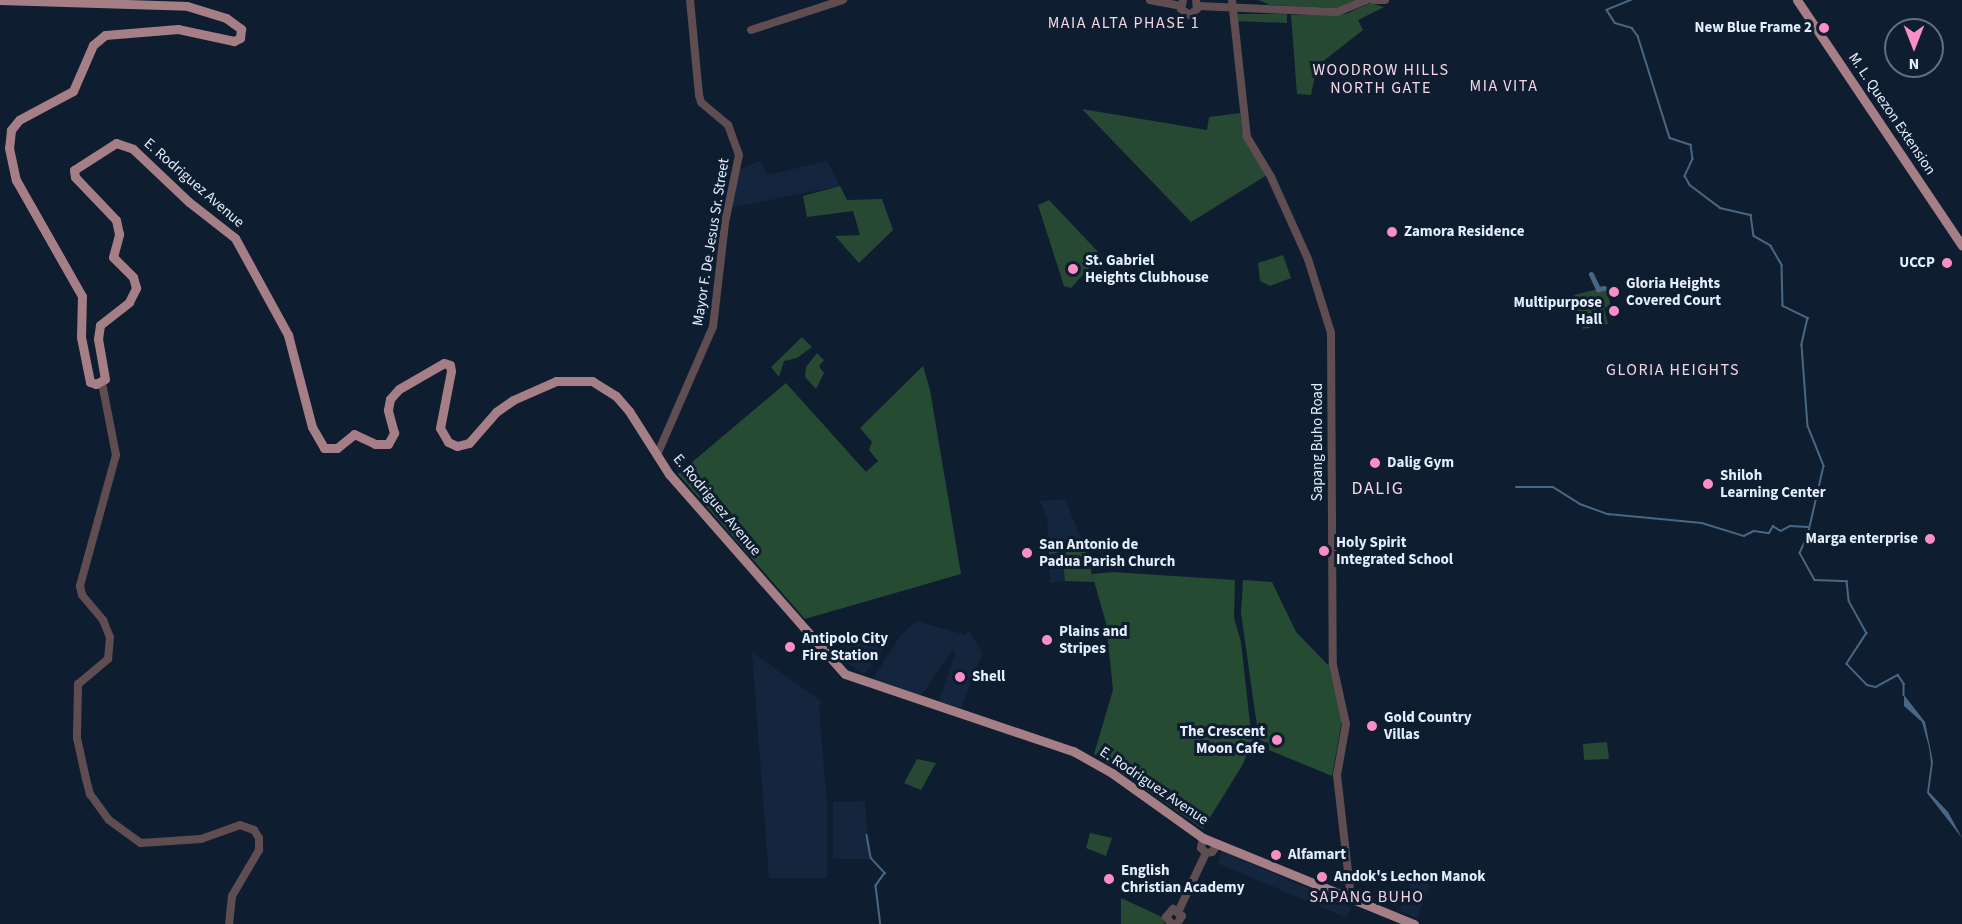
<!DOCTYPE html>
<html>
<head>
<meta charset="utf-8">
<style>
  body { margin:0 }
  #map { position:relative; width:1962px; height:924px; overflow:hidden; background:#0f1d30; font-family:"Source Sans 3",sans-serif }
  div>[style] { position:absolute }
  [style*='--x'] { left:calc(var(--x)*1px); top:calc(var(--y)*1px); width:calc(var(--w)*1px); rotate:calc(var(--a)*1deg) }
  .built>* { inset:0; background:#14253e }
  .green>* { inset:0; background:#274933 }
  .forest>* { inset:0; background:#264b33 }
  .water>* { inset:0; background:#496785 }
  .stream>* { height:1.5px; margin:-0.75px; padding:0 0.75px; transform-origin:0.75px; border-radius:0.75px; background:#496785 }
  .canal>* { height:5px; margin:-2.5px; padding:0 2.5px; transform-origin:2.5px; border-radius:2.5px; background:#496785 }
  .minor>* { height:8px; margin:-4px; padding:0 4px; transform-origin:4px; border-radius:4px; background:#604d51 }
  .major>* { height:9px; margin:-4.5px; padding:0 4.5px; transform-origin:4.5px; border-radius:4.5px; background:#a57e86 }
  .dots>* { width:16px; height:16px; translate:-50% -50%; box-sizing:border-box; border:3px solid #0f1d30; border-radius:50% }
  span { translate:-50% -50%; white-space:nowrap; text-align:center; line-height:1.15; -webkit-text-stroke:6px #0f1d30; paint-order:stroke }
  .poi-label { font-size:15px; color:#e4edfb; font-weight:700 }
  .right { translate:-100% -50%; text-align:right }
  .left { translate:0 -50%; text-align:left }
  .street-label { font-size:15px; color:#e4edfb }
  .neighbourhood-label { font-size:16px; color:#f6d6e5; letter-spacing:1.5px }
  .quarter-label { font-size:18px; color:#f6d6e5; letter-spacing:1.5px }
  .north { position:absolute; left:1884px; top:18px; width:60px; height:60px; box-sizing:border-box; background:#0f1d30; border:2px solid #647081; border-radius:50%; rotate:180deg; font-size:16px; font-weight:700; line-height:24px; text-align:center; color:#e4edfb }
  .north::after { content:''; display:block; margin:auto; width:21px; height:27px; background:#fb8fc5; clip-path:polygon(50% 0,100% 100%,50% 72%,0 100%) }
</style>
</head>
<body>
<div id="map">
  <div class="built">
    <i style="clip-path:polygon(760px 161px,767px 175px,827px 161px,840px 186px,730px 208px,740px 169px)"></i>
    <i style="clip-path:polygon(1065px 499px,1084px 545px,1049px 543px,1047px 518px,1040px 501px)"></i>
    <i style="clip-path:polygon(1062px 552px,1065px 581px,1050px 583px,1049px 554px)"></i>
    <i style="clip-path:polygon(917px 621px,965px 635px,968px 631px,983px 653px,961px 708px,939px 702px,955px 653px,952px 651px,921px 696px,872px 680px,901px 635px)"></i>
    <i style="clip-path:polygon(873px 629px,889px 641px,864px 675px,832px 652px)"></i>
    <i style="clip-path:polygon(752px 652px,822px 702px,819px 707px,827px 805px,827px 878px,769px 878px)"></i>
    <i style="clip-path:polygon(865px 801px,869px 859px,833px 859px,833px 802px)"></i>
    <i style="clip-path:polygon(1222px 851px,1351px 907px,1347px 918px,1217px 863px)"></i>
    <i style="clip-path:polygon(1413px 878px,1430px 885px,1417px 918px,1399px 911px)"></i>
  </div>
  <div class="green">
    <i style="clip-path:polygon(1258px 0,1359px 0,1336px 8px,1270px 5px)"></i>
    <i style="clip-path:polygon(1370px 3px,1384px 7px,1358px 20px,1363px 30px,1317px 66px,1311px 95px,1297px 94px,1291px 15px,1346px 14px)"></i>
    <i style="clip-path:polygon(1238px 14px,1287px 14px,1287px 23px,1235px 21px)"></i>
    <i style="clip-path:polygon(1082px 109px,1207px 130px,1209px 117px,1240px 113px,1242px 131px,1267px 175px,1191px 222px)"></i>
    <i style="clip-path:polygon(840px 186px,847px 200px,882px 199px,893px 230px,859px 263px,835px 236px,860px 235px,853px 211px,807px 217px,803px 196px)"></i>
    <i style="clip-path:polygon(1049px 200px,1101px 255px,1071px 288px,1064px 286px,1038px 205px)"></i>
    <i style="clip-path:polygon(1283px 255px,1291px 278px,1270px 286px,1260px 281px,1258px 263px)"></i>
    <i style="clip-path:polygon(1606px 287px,1611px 306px,1604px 308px,1608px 324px,1583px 329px,1574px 295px)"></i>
    <i style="clip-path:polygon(802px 337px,812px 347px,797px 358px,784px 361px,779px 377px,771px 367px)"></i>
    <i style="clip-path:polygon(817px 353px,824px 360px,819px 366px,824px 373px,816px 389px,805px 377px,806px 367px)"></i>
    <i style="clip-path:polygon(1069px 541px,1069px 547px,1084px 545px,1094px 582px,1065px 581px,1062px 552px,1049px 554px,1049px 543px)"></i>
    <i style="clip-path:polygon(1607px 742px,1609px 759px,1584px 760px,1583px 744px)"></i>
    <i style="clip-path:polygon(917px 759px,936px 763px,921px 790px,904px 783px)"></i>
    <i style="clip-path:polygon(1090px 833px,1112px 838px,1106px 856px,1086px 848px)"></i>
    <i style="clip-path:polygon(1121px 898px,1162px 917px,1165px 924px,1121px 924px)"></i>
  </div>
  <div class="forest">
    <i style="clip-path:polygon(923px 366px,930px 390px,961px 574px,805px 619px,678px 474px,786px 383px,866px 472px,878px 461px,869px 450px,872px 442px,860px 428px)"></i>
    <i style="clip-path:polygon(1113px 572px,1235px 580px,1234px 618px,1241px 642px,1252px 741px,1243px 764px,1203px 829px,1094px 754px,1113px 690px,1106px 623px,1092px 574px)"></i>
    <i style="clip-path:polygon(1243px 580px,1272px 582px,1296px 632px,1329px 666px,1342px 720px,1332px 776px,1269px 750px,1269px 743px,1259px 740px,1241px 613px)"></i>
  </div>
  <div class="water">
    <i style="clip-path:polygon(1904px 695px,1925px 722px,1933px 762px,1929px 792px,1948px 812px,1962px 838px,1927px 793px,1931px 763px,1929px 747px,1922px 722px,1904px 706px)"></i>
  </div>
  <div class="stream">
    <i style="--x:1632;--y:0;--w:27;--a:158"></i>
    <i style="--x:1607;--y:10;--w:15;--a:58"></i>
    <i style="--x:1615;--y:23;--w:18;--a:16"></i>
    <i style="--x:1632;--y:28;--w:10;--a:53"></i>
    <i style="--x:1638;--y:36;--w:107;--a:72.6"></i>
    <i style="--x:1670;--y:138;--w:22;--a:18"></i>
    <i style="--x:1691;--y:145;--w:14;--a:82"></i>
    <i style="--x:1693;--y:159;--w:19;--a:115"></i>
    <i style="--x:1685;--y:176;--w:10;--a:61"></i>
    <i style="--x:1690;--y:185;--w:38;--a:37"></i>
    <i style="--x:1720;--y:208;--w:32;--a:13"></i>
    <i style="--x:1751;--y:215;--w:21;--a:82"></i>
    <i style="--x:1754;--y:236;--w:20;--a:30"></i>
    <i style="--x:1771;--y:246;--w:22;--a:60"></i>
    <i style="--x:1782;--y:265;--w:41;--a:88.6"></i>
    <i style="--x:1783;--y:306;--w:28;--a:26"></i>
    <i style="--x:1808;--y:318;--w:28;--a:103"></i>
    <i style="--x:1802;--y:345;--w:81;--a:85.8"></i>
    <i style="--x:1808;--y:426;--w:43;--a:68.2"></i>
    <i style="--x:1824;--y:466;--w:72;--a:102.9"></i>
    <i style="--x:1808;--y:536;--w:19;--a:115"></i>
    <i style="--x:1800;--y:553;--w:31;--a:61"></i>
    <i style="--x:1815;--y:580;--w:32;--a:2"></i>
    <i style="--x:1847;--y:581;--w:20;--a:84"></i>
    <i style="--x:1849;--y:601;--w:37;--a:61"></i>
    <i style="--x:1867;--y:633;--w:37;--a:123"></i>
    <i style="--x:1847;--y:664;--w:29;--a:46"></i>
    <i style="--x:1867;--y:685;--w:9;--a:13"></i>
    <i style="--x:1876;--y:687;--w:25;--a:-29"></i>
    <i style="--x:1898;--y:675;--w:11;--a:56"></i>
    <i style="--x:1904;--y:684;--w:11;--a:90"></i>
    <i style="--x:1516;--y:487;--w:37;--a:0"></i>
    <i style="--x:1553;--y:487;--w:32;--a:32"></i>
    <i style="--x:1580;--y:504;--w:30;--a:20"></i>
    <i style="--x:1608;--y:514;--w:94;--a:5.5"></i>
    <i style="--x:1702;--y:523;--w:44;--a:17.2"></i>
    <i style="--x:1744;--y:536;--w:11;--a:-27"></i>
    <i style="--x:1754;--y:531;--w:15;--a:8"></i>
    <i style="--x:1769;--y:533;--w:8;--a:-60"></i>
    <i style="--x:1773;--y:526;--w:9;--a:32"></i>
    <i style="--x:1781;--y:531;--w:10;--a:-29"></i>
    <i style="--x:1790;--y:526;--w:18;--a:3"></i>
    <i style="--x:867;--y:835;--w:23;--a:80"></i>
    <i style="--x:871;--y:858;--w:21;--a:47"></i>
    <i style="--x:885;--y:873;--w:16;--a:125"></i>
    <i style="--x:876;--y:886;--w:38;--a:83"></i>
  </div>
  <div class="canal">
    <i style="--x:1591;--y:274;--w:17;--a:65"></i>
    <i style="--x:1598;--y:289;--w:6;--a:-9"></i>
  </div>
  <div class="minor">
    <i style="--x:1150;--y:0;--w:31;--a:11"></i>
    <i style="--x:1183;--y:0;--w:9;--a:103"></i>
    <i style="--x:1181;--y:9;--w:11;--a:34"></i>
    <i style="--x:1190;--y:15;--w:9;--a:-41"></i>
    <i style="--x:1197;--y:9;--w:9;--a:-96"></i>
    <i style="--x:1232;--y:0;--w:138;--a:83.8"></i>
    <i style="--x:1247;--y:137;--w:47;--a:59"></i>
    <i style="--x:1271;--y:177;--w:90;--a:65.7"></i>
    <i style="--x:1308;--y:259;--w:77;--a:72.7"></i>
    <i style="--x:1331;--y:333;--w:332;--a:89.7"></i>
    <i style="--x:1333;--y:665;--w:60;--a:77.6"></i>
    <i style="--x:1346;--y:724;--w:52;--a:100"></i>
    <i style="--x:1337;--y:775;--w:124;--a:83.5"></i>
    <i style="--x:1373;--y:0;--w:12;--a:0"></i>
    <i style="--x:1198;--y:6;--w:139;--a:2.5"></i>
    <i style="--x:1337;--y:12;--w:31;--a:-22"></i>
    <i style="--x:751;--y:30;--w:97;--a:-18.1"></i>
    <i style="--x:102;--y:383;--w:73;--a:79"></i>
    <i style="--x:116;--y:455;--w:136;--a:105.4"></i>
    <i style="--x:80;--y:586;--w:9;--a:77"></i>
    <i style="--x:82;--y:595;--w:33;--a:50"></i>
    <i style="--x:103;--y:620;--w:18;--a:68"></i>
    <i style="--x:110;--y:637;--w:22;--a:95"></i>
    <i style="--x:108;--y:659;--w:39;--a:140"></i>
    <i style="--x:78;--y:684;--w:54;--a:91.1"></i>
    <i style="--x:77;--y:738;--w:42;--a:77.6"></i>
    <i style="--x:86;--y:779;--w:16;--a:75"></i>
    <i style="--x:90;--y:794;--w:32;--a:54"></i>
    <i style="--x:109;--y:820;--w:39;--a:36"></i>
    <i style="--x:141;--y:843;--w:60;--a:-3.8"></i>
    <i style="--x:201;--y:839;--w:41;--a:-19.7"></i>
    <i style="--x:240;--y:825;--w:15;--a:20"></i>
    <i style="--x:254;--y:830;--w:9;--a:58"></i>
    <i style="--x:259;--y:838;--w:12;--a:90"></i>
    <i style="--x:259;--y:850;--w:53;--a:120.4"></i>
    <i style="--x:232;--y:896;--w:28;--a:96"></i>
    <i style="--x:657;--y:455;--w:140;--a:-66.4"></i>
    <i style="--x:713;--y:327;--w:105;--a:-83.4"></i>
    <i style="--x:725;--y:223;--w:69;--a:-78.4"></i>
    <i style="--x:739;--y:155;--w:32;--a:-110"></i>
    <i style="--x:728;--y:125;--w:35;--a:-140"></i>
    <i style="--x:701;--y:102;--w:7;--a:-106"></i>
    <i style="--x:699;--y:95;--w:95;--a:-95.4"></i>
    <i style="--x:1203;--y:838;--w:10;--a:101"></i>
    <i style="--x:1201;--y:848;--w:7;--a:45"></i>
    <i style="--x:1206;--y:853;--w:6;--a:-9"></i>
    <i style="--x:1212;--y:852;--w:10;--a:-53"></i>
    <i style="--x:1179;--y:910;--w:63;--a:-64.7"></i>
    <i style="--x:1172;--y:924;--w:9;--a:-131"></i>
    <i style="--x:1166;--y:917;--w:11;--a:-49"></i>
    <i style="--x:1173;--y:909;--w:11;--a:38"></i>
    <i style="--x:1182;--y:916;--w:9;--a:122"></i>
  </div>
  <div class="major">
    <i style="--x:0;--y:0;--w:187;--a:1.8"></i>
    <i style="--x:187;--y:6;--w:41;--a:17.1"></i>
    <i style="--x:226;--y:18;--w:19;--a:36"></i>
    <i style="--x:241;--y:29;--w:9;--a:96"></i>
    <i style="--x:240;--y:38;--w:7;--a:153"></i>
    <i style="--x:234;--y:41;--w:57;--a:-167.9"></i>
    <i style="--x:178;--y:29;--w:73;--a:175.3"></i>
    <i style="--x:105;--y:35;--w:16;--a:140"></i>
    <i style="--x:93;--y:45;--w:50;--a:113.5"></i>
    <i style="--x:73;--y:91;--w:61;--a:151.8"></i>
    <i style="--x:19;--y:120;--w:13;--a:129"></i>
    <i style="--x:11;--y:130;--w:18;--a:96"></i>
    <i style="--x:9;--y:148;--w:33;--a:78"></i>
    <i style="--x:16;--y:180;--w:133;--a:60.4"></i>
    <i style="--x:82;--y:296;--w:41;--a:91.4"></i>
    <i style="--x:81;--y:337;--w:46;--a:78.7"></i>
    <i style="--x:90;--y:382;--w:6;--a:18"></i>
    <i style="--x:96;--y:384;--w:10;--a:-29"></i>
    <i style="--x:105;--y:379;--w:41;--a:-99.9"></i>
    <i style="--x:98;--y:339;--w:14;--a:-82"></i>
    <i style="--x:100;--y:325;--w:37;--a:-38"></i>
    <i style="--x:129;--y:302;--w:16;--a:-63"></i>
    <i style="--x:136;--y:288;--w:11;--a:-105"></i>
    <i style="--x:133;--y:277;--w:28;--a:-135"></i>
    <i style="--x:113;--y:257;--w:24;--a:-75"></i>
    <i style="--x:119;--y:234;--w:14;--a:-102"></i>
    <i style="--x:116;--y:220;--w:59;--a:-133.6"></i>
    <i style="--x:75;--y:177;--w:7;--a:-98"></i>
    <i style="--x:74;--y:170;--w:50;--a:-32.7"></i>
    <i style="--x:116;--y:143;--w:18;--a:19"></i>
    <i style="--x:133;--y:149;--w:77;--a:43.4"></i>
    <i style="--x:189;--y:202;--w:58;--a:38"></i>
    <i style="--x:235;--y:238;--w:111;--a:61.3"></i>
    <i style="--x:288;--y:335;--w:95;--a:75.4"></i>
    <i style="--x:312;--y:427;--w:24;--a:60"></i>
    <i style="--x:324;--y:448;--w:13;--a:0"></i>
    <i style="--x:337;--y:448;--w:22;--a:-39"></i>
    <i style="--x:354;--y:434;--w:23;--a:25"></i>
    <i style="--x:375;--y:444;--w:13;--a:0"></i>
    <i style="--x:388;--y:444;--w:13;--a:-61"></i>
    <i style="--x:394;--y:433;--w:24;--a:-105"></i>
    <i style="--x:388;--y:410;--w:11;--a:-80"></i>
    <i style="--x:390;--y:399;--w:13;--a:-48"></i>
    <i style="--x:399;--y:389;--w:52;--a:-30"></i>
    <i style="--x:444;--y:363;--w:6;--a:18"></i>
    <i style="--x:450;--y:365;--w:6;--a:81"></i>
    <i style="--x:451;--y:371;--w:58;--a:100.9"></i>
    <i style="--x:440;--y:428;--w:16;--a:60"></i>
    <i style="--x:448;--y:442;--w:10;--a:24"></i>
    <i style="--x:457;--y:446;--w:12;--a:-14"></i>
    <i style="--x:469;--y:443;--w:41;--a:-48.9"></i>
    <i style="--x:496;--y:412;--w:21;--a:-35"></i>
    <i style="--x:513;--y:400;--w:47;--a:-23.8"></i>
    <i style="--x:556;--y:381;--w:36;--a:0"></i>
    <i style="--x:592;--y:381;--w:28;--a:32"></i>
    <i style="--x:616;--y:396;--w:20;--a:49"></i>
    <i style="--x:629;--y:411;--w:75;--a:57.6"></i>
    <i style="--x:669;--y:474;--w:266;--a:48.7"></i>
    <i style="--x:845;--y:674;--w:241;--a:18.7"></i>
    <i style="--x:1073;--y:751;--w:45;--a:29.4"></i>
    <i style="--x:1112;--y:773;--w:112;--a:35.5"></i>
    <i style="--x:1203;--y:838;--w:228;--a:22.2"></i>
    <i style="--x:1797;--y:0;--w:296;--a:56.1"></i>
  </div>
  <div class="dots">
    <i style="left:1824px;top:28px;background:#fb8fc5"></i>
    <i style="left:1392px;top:232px;background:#fb8fc5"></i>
    <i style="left:1947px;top:263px;background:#fb8fc5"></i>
    <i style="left:1073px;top:269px;background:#fb8fc5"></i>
    <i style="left:1614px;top:292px;background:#fb8fc5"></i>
    <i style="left:1614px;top:311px;background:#fb8fc5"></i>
    <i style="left:1375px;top:463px;background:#fb8fc5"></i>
    <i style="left:1708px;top:484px;background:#fb8fc5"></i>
    <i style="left:1930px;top:539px;background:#fb8fc5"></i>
    <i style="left:1324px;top:551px;background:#fb8fc5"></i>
    <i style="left:1027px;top:553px;background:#fb8fc5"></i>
    <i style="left:1047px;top:640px;background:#fb8fc5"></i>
    <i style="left:790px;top:647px;background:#fb8fc5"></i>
    <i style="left:960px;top:677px;background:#fb8fc5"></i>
    <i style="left:1372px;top:726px;background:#fb8fc5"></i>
    <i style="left:1277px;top:740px;background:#fb8fc5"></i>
    <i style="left:1276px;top:855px;background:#fb8fc5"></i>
    <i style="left:1322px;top:877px;background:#fb8fc5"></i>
    <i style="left:1109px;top:879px;background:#fb8fc5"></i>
  </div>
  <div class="poi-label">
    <span class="right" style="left:1812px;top:28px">New Blue Frame 2</span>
    <span class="left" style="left:1404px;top:232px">Zamora Residence</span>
    <span class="left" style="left:1085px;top:269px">St. Gabriel<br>Heights Clubhouse</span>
    <span class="right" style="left:1935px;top:263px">UCCP</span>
    <span class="left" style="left:1626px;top:292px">Gloria Heights<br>Covered Court</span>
    <span class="right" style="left:1602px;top:311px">Multipurpose<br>Hall</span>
    <span class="left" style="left:1387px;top:463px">Dalig Gym</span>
    <span class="left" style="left:1720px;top:484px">Shiloh<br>Learning Center</span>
    <span class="right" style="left:1918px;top:539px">Marga enterprise</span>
    <span class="left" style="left:1336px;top:551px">Holy Spirit<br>Integrated School</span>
    <span class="left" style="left:1039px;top:553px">San Antonio de<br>Padua Parish Church</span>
    <span class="left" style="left:1059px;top:640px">Plains and<br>Stripes</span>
    <span class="left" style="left:802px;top:647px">Antipolo City<br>Fire Station</span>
    <span class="left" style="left:972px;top:677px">Shell</span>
    <span class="left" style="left:1384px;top:726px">Gold Country<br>Villas</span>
    <span class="right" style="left:1265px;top:740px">The Crescent<br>Moon Cafe</span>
    <span class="left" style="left:1288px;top:855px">Alfamart</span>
    <span class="left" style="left:1121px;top:879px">English<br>Christian Academy</span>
    <span class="left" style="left:1334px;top:877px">Andok's Lechon Manok</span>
  </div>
  <div class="street-label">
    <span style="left:1892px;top:114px;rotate:56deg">M. L. Quezon Extension</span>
    <span style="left:194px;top:183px;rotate:41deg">E. Rodriguez Avenue</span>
    <span style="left:711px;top:242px;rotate:-81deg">Mayor F. De Jesus Sr. Street</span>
    <span style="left:1318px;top:442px;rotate:-90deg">Sapang Buho Road</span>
    <span style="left:717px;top:505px;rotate:50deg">E. Rodriguez Avenue</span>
    <span style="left:1154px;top:786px;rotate:34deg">E. Rodriguez Avenue</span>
  </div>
  <div class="neighbourhood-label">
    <span style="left:1124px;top:23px">MAIA ALTA PHASE 1</span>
    <span style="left:1381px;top:79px">WOODROW HILLS<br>NORTH GATE</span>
    <span style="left:1504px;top:86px">MIA VITA</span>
    <span style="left:1673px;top:370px">GLORIA HEIGHTS</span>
    <span style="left:1367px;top:897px">SAPANG BUHO</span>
  </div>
  <div class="quarter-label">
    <span style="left:1378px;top:489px">DALIG</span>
  </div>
  <div class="north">N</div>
</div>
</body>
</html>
